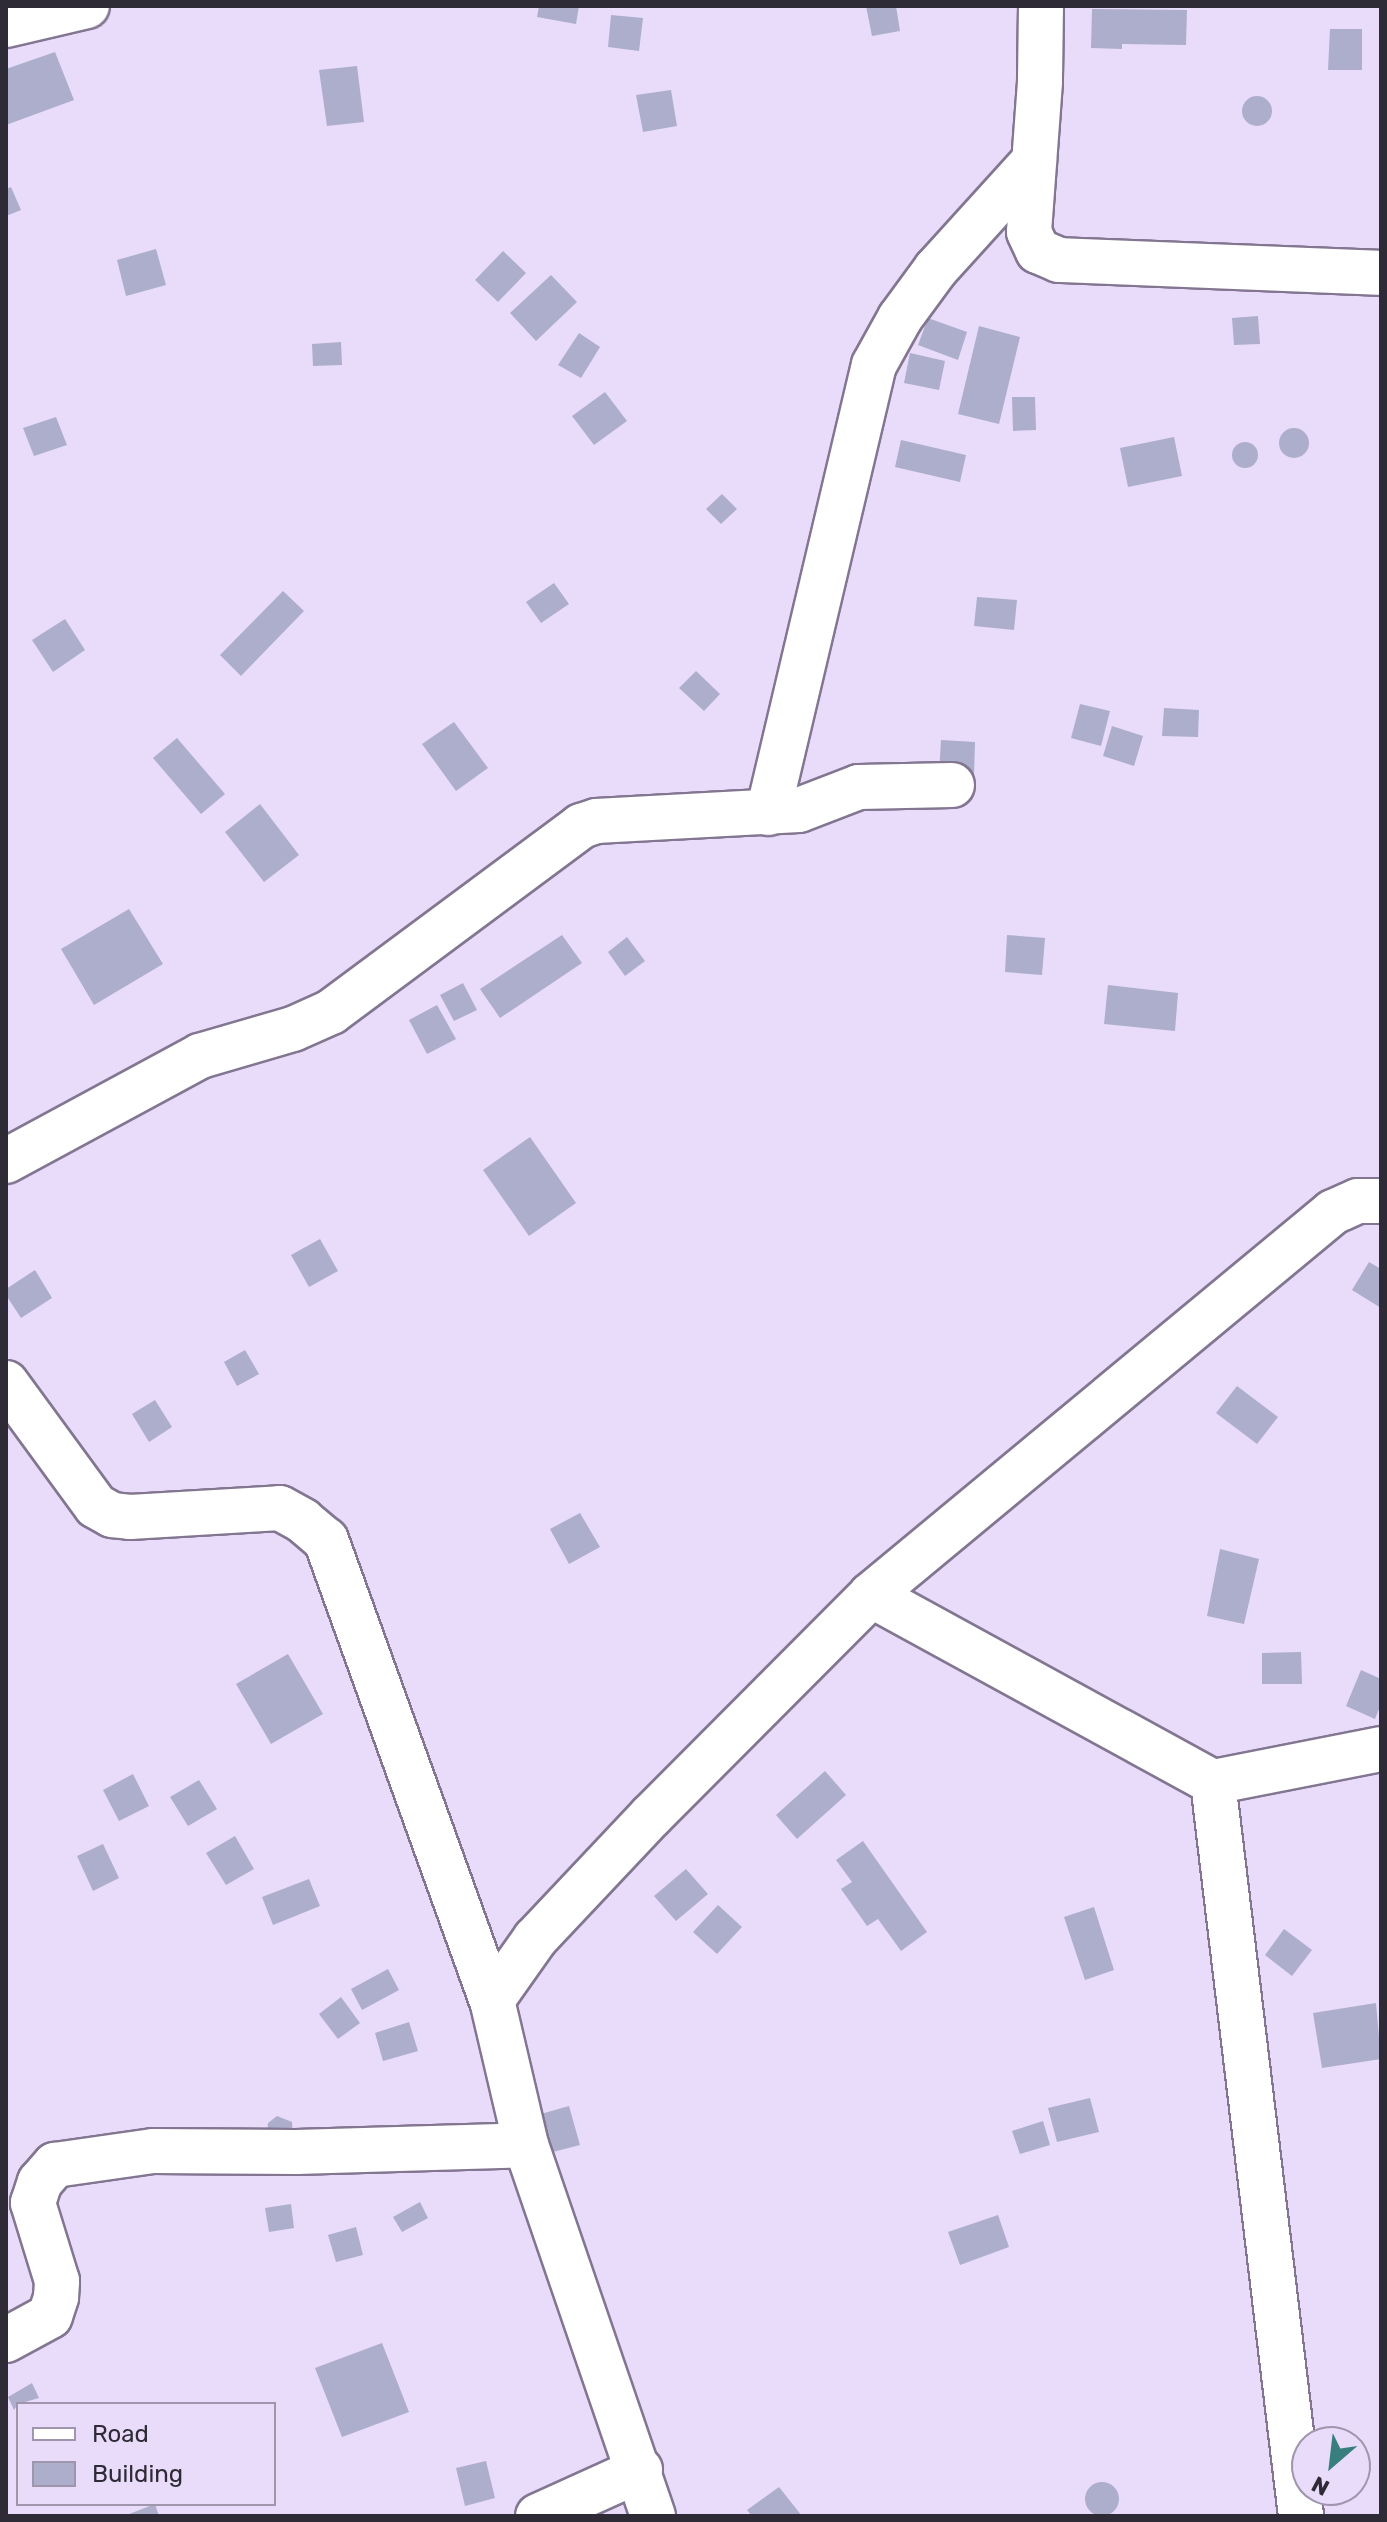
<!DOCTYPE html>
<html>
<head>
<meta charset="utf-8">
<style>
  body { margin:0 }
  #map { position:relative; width:1387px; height:2522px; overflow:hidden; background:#e9dcfa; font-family:Rubik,sans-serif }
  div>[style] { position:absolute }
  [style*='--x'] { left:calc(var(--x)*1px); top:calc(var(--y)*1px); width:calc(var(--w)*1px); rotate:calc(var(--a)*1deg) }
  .building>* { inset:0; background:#acaecb }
  .round { border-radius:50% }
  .roads { filter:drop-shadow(2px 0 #827691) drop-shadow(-2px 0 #827691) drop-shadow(0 2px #827691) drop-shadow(0 -2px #827691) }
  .minor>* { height:44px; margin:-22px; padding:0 22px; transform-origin:22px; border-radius:22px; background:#fff }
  span { translate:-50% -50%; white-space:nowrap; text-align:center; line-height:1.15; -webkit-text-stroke:6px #e9dcfa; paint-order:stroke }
  .frame { position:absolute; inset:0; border:8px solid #2f2b36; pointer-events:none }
  .legend { position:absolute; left:16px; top:2402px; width:260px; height:104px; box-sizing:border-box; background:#e9dcfa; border:2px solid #9f95ac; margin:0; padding:10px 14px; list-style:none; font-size:24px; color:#2f2b36 }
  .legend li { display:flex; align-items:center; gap:16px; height:40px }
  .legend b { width:40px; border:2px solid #9f95ac }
  .north { position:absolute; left:1291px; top:2426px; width:80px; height:80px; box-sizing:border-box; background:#e9dcfa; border:2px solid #9f95ac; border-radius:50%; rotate:208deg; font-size:22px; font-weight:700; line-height:32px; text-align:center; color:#2f2b36 }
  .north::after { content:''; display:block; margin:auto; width:28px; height:36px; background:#367f7e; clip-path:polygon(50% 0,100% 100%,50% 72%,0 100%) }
</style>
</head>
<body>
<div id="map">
  <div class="building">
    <i style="clip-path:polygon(539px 6px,579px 6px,576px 24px,537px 17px)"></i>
    <i style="clip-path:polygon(866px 6px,896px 6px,900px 31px,872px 36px)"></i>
    <i style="clip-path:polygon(1092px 9px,1187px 10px,1186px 45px,1122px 44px,1122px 49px,1091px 48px)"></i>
    <i style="clip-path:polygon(611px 15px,643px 18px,639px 51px,608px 47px)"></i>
    <i style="clip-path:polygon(1330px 29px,1362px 29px,1362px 70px,1328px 70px)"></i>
    <i style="clip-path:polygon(55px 52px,74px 100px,6px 125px,6px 69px)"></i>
    <i style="clip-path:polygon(357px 66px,364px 122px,327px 126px,319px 70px)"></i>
    <i style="clip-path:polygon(671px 90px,677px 126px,643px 132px,636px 95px)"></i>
    <i class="round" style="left:1242px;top:96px;width:30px;height:30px"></i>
    <i style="clip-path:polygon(11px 187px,21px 210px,6px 216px,6px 189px)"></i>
    <i style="clip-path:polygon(156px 249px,166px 285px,126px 296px,117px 260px)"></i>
    <i style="clip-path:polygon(503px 251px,526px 273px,498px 302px,475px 280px)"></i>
    <i style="clip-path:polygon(551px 275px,577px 302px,536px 341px,510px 313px)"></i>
    <i style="clip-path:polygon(1258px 316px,1260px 344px,1234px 345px,1232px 318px)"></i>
    <i style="clip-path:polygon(928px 318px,967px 332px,958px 360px,918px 345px)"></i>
    <i style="clip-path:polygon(979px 326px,1020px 337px,999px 424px,958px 414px)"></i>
    <i style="clip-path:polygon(579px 333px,600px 347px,581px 378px,558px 365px)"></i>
    <i style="clip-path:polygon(341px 342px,342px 365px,313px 366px,312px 344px)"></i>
    <i style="clip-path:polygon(910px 353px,945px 361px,939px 390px,904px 383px)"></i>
    <i style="clip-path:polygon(605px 392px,627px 421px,594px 445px,572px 416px)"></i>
    <i style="clip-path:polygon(1012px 397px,1035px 397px,1036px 430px,1013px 431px)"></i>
    <i style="clip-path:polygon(56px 417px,67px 445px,34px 456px,23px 428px)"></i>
    <i class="round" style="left:1279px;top:428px;width:30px;height:30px"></i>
    <i style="clip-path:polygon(1174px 437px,1182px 476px,1128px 487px,1120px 448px)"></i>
    <i style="clip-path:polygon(901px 440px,966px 455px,960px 482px,895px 467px)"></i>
    <i class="round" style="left:1232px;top:442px;width:26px;height:26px"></i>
    <i style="clip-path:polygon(722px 494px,737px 509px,721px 524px,706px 509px)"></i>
    <i style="clip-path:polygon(554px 583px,569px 604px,541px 623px,526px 602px)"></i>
    <i style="clip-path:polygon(283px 591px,304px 611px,241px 676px,220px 655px)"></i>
    <i style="clip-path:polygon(977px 597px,1017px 600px,1014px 630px,974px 626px)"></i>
    <i style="clip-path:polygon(65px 619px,85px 650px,53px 672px,32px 640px)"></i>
    <i style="clip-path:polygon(696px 671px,720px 694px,704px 711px,679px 688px)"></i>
    <i style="clip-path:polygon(1080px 704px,1110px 711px,1101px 746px,1071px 738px)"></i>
    <i style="clip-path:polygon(1164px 708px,1199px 710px,1198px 737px,1162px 736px)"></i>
    <i style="clip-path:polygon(454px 722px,488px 768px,456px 791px,422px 744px)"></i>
    <i style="clip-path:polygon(1112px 726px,1143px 736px,1134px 766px,1103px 756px)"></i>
    <i style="clip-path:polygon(177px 738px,225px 794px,201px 814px,153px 758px)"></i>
    <i style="clip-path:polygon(941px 740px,975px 742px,974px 776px,939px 774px)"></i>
    <i style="clip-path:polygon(260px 804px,299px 855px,264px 882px,225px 832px)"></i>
    <i style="clip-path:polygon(129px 909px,163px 964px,94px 1005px,61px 949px)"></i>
    <i style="clip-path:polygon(562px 935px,582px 963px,500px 1018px,480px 989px)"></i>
    <i style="clip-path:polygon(1007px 935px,1045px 938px,1042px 975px,1005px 972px)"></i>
    <i style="clip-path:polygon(627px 937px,645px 961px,625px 976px,608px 952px)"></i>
    <i style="clip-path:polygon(463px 983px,477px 1010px,454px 1021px,440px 995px)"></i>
    <i style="clip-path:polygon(1108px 985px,1178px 993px,1175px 1031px,1104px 1024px)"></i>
    <i style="clip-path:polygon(437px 1005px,456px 1039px,427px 1054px,409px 1020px)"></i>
    <i style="clip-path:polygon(530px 1137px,576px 1203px,529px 1236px,483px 1170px)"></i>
    <i style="clip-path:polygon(320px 1239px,338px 1271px,309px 1287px,291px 1255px)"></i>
    <i style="clip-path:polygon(1369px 1262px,1381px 1269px,1381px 1308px,1352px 1290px)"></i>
    <i style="clip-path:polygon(35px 1270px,52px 1298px,21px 1318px,6px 1295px,6px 1289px)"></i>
    <i style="clip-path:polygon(245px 1350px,259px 1374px,237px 1386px,224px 1362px)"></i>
    <i style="clip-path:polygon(1237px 1386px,1278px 1417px,1257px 1444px,1216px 1413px)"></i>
    <i style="clip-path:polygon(155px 1400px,172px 1427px,149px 1442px,132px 1414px)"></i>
    <i style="clip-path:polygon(580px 1513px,600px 1547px,569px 1564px,550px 1529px)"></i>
    <i style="clip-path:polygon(1220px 1549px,1259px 1559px,1244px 1624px,1207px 1616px)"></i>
    <i style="clip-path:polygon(1301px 1652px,1302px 1684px,1262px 1684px,1262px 1653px)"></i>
    <i style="clip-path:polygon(288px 1654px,323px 1714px,271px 1744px,236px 1684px)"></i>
    <i style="clip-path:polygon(1361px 1670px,1381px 1679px,1381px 1704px,1375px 1719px,1346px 1706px)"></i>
    <i style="clip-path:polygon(825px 1771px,846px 1795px,797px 1839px,776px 1815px)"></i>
    <i style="clip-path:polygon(133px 1774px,149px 1806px,119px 1821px,103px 1790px)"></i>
    <i style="clip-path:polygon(199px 1780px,217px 1809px,188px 1826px,170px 1797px)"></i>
    <i style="clip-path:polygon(235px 1836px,254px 1869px,226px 1885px,206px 1853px)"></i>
    <i style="clip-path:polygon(863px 1841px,927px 1932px,901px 1951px,878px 1919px,867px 1926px,841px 1889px,852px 1882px,836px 1860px)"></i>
    <i style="clip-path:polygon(103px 1844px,119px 1878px,93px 1891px,77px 1856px)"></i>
    <i style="clip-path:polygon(686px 1869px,708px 1894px,676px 1921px,654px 1896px)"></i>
    <i style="clip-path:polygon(309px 1879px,320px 1906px,273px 1925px,262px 1897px)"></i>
    <i style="clip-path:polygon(718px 1905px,742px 1927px,717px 1954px,693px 1932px)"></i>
    <i style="clip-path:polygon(1094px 1907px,1114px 1970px,1085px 1980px,1064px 1917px)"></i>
    <i style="clip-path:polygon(1284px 1929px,1312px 1950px,1292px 1976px,1265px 1955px)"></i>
    <i style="clip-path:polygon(388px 1969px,399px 1990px,362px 2010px,351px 1989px)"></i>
    <i style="clip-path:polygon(341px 1997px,360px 2023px,338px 2039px,319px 2014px)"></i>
    <i style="clip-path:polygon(1376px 2003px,1381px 2059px,1322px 2068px,1313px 2013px)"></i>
    <i style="clip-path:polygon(409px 2022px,418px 2051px,383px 2061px,375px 2033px)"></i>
    <i style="clip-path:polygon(1090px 2098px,1099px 2132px,1057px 2142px,1048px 2108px)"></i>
    <i style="clip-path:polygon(569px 2106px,580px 2145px,545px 2154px,534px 2116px)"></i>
    <i style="clip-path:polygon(277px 2116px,292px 2122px,293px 2137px,267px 2135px,268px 2123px)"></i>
    <i style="clip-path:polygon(1043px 2121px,1050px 2145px,1020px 2154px,1012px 2131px)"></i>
    <i style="clip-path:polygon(420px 2202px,428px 2218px,402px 2232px,393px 2217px)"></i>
    <i style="clip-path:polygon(291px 2204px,294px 2228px,269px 2232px,265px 2208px)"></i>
    <i style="clip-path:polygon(998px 2215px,1009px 2247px,960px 2265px,948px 2232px)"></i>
    <i style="clip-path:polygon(356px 2227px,363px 2255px,336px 2262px,328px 2235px)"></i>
    <i style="clip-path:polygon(382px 2343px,409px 2412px,342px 2437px,315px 2368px)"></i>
    <i style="clip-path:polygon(32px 2383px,39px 2398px,18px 2404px,14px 2410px,8px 2397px)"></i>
    <i style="clip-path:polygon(486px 2461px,495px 2498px,465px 2506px,456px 2468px)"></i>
    <i class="round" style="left:1085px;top:2482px;width:34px;height:34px"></i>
    <i style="clip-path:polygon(779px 2487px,802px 2516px,752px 2516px,747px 2510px)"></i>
    <i style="clip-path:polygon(155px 2504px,159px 2516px,124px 2516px)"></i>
  </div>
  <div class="roads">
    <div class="minor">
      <i style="--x:1041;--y:6;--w:76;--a:90.8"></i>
      <i style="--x:1040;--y:82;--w:150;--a:94.2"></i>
      <i style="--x:1029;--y:232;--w:21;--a:65"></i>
      <i style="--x:1038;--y:251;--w:23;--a:23"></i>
      <i style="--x:1059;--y:260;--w:322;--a:2.3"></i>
      <i style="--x:6;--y:25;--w:83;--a:-13.2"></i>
      <i style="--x:768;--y:813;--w:460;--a:-76.7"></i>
      <i style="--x:874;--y:365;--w:54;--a:-61"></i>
      <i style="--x:900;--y:318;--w:61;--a:-53.7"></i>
      <i style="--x:936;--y:269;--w:146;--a:-47.8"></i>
      <i style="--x:6;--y:1161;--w:221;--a:-28.4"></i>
      <i style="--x:200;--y:1056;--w:97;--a:-16.2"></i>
      <i style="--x:293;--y:1029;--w:42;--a:-24.1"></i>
      <i style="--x:331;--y:1012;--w:312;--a:-36.6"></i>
      <i style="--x:581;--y:826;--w:16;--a:-18"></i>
      <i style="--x:596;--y:821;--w:203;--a:-3.1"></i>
      <i style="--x:799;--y:810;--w:64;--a:-21"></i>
      <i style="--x:859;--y:787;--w:93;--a:-1.2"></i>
      <i style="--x:6;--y:1383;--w:152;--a:53.8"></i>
      <i style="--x:96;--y:1506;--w:18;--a:29"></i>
      <i style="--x:112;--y:1515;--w:18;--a:6"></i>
      <i style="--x:130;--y:1517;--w:150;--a:-3.4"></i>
      <i style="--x:280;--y:1508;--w:26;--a:29"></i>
      <i style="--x:303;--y:1521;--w:30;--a:40"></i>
      <i style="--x:326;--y:1540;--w:489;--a:70.2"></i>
      <i style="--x:492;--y:2000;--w:149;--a:76.8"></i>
      <i style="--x:526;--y:2145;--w:392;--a:71.1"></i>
      <i style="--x:871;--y:1595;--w:600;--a:-39.66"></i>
      <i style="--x:1333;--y:1212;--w:27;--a:-24"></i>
      <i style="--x:1358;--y:1201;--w:23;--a:0"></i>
      <i style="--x:1213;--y:1782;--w:739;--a:83.16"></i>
      <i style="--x:492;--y:2000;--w:75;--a:-54.8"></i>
      <i style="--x:535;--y:1939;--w:169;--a:-46.7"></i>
      <i style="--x:651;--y:1816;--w:312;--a:-45.1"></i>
      <i style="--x:871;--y:1595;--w:390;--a:28.7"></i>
      <i style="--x:1213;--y:1782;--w:171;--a:-11.1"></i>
      <i style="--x:6;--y:2340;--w:50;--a:-28.6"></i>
      <i style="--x:50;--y:2316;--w:20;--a:-72"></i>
      <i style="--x:56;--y:2297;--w:16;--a:-86"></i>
      <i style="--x:57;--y:2281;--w:82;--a:-107.1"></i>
      <i style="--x:33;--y:2203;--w:22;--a:-72"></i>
      <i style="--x:40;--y:2182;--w:23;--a:-49"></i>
      <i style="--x:55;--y:2165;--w:99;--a:-8.1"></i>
      <i style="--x:153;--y:2151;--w:143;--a:0.4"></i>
      <i style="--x:296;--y:2152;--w:230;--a:-1.7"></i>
      <i style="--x:538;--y:2516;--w:112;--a:-24.3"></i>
    </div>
  </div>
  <div class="frame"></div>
  <ul class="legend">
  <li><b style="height:10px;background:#fff"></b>Road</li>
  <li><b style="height:22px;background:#acaecb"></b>Building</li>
  </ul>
  <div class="north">N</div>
</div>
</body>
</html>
